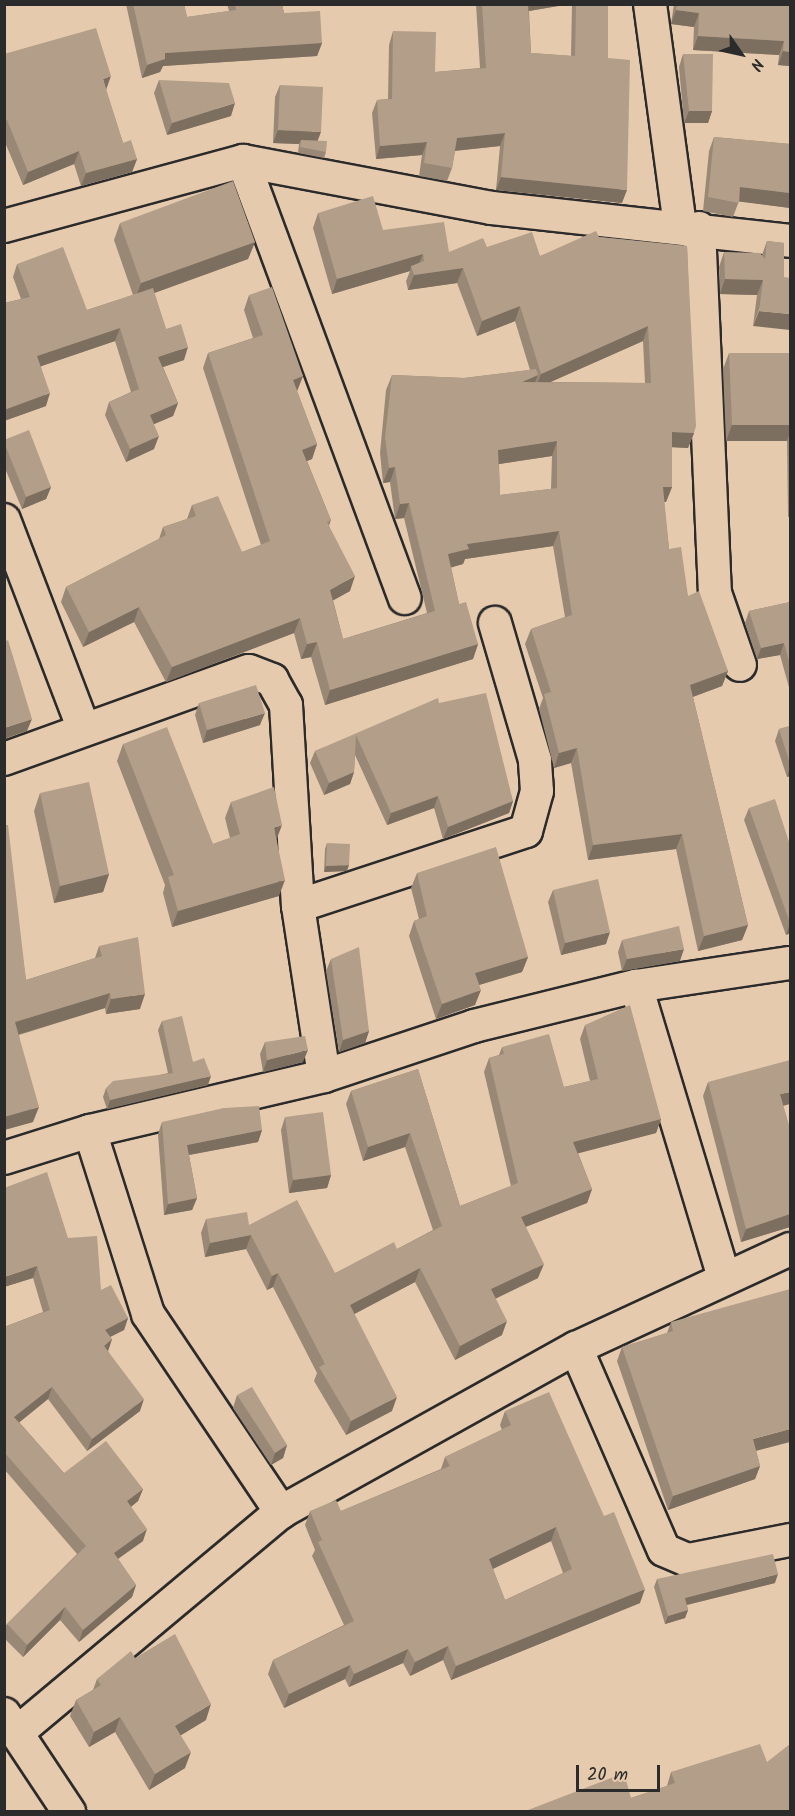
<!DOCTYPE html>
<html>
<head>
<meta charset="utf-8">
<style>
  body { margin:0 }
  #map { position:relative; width:795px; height:1816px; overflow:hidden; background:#e6caad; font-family:Kalam,sans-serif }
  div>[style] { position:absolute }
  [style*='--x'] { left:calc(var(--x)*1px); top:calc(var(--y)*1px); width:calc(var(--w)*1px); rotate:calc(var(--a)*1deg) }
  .roads { filter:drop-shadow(2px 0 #2b2b2b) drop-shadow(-2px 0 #2b2b2b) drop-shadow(0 2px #2b2b2b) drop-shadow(0 -2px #2b2b2b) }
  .minor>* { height:32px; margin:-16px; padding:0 16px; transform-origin:16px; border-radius:16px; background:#e6caad }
  .wall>* { inset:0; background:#998876 }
  .shaded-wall>* { inset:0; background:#7d6f60 }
  .building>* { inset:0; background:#b29e89 }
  span { translate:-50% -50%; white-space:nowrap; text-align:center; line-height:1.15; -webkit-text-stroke:5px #e6caad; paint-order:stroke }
  .frame { position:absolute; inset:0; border:6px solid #2b2b2b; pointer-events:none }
  .north { position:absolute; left:711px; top:24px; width:60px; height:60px; -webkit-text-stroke:4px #e6caad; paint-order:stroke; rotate:124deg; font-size:16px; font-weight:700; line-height:24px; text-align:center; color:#2b2b2b }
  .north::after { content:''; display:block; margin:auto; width:21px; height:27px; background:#2b2b2b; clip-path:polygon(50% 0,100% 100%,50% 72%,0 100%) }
  .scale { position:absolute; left:576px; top:1765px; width:84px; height:27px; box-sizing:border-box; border:3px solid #2b2b2b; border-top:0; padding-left:8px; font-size:18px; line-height:21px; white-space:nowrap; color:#2b2b2b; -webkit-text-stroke:4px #e6caad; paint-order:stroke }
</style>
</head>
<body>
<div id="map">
  <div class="roads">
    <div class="minor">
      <i style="--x:650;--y:4;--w:223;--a:82.3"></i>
      <i style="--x:243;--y:161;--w:466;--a:69.7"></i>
      <i style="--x:4;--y:226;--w:248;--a:-15.2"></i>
      <i style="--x:243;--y:161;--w:253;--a:10.7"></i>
      <i style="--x:492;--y:208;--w:300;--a:6.3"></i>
      <i style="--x:699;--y:228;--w:365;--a:87.5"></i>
      <i style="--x:715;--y:593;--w:76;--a:70.9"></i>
      <i style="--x:4;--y:520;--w:224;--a:69.1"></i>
      <i style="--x:4;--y:759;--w:260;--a:-19.8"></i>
      <i style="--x:249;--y:671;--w:25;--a:21"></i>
      <i style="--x:272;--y:680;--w:29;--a:61"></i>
      <i style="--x:286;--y:705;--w:201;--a:86.6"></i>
      <i style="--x:298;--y:906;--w:172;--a:81.3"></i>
      <i style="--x:298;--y:906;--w:240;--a:-18.2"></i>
      <i style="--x:526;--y:831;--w:41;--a:-74.6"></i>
      <i style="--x:537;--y:791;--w:31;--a:-94"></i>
      <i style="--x:535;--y:760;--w:143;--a:-106.3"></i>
      <i style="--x:636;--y:986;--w:304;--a:73.2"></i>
      <i style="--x:90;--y:1131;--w:192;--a:72.4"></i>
      <i style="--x:148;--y:1314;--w:239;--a:56.1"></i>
      <i style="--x:4;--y:1158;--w:90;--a:-17.4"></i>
      <i style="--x:90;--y:1131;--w:240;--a:-13.2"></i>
      <i style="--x:324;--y:1076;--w:158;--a:-18.4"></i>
      <i style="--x:474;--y:1026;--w:167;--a:-13.9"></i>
      <i style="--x:636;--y:986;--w:156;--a:-8.5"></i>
      <i style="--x:576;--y:1348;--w:220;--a:66.5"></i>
      <i style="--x:664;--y:1550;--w:26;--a:23"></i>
      <i style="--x:688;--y:1560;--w:104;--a:-11.1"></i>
      <i style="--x:4;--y:1714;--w:118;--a:56.4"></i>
      <i style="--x:19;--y:1731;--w:341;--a:-39.9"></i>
      <i style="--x:281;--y:1512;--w:338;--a:-29.1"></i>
      <i style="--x:576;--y:1348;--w:236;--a:-24.8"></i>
    </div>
  </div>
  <div class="wall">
    <i style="clip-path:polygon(126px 4px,184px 4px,187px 17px,229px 11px,227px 4px,282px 4px,284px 13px,322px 43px,317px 56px,163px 66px,160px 72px,142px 78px)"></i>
    <i style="clip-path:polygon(476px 4px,570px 4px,529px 11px,531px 53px,571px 56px,572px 4px,608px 4px,608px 58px,622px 203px,496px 190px,500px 146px,455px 151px,452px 168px,447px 181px,419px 176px,422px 155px,376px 159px,372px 113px,377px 100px,388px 99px,389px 45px,393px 31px,435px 72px,480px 68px)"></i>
    <i style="clip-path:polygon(674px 4px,790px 4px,790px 66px,778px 65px,779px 55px,693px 50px,694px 27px,671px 24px)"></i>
    <i style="clip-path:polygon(4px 54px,106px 90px,123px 143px,137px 159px,132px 172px,81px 186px,74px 164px,23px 185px,4px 140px)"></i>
    <i style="clip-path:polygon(683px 54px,712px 111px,708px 123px,684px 123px,679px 67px)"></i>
    <i style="clip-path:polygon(159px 80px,231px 116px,167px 135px,154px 93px)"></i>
    <i style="clip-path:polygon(280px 85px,318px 141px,326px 152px,324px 158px,298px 153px,299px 144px,273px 143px,275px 97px)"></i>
    <i style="clip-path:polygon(714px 137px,790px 144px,790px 208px,739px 201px,733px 217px,703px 211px,709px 151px)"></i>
    <i style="clip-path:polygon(evenodd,318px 213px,383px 230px,449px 252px,487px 247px,540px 256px,599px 237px,687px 246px,694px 433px,688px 448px,672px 447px,672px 487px,666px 502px,664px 502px,669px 549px,688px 596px,728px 671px,722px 686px,693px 697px,748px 925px,742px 940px,698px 951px,676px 849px,588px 860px,571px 763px,554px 768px,539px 709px,543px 698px,525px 644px,531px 629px,565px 617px,553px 546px,465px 559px,463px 564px,451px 567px,459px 604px,478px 644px,473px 659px,325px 705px,311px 657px,301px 659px,294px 633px,166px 682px,134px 622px,83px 647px,61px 602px,66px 587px,159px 539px,163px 527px,187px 519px,192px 505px,242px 552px,261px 545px,203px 368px,208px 353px,253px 338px,244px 310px,249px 295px,303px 376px,297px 391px,317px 444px,312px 459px,307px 461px,331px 520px,329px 526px,350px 591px,333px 600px,343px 639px,427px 613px,404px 518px,395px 519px,390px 482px,383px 483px,380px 453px,386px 390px,392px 375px,464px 378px,530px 370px,515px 321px,477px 336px,457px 283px,408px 290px,406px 281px,410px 271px,332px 294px,313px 228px,318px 213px,643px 341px,645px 383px,550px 382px,643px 341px,318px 213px,552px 456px,551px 489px,500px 495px,499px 464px,552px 456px)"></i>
    <i style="clip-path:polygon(120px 223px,255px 242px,248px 259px,154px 293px,166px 329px,184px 360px,163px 367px,178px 403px,173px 416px,154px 424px,154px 449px,126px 462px,105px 415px,109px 402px,131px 392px,115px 341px,41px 366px,46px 406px,4px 421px,4px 303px,21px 299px,13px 277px,17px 264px,87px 310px,133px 295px,114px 240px)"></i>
    <i style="clip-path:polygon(767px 241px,784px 243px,753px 326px,757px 295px,720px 294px,719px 267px,724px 252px,762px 255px)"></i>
    <i style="clip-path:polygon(729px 353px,790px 353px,790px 517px,788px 517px,787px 441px,726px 441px,723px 369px)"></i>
    <i style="clip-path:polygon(4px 440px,51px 487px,46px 499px,22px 509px,4px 466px)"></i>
    <i style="clip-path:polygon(790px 602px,790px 691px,780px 655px,757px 659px,745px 623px,749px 611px)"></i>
    <i style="clip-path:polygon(199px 703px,260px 725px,203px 743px,195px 715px)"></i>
    <i style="clip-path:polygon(439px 703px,513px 801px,509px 813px,443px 839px,434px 808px,387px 825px,355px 755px,354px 772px,350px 784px,324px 795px,310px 763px,315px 751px)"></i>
    <i style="clip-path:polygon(790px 726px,790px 776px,787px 777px,775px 741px,779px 729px)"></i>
    <i style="clip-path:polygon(123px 744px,213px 844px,230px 838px,225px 818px,231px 802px,277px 840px,279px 896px,172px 927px,163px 893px,165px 885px,117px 761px)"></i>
    <i style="clip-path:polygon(40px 793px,109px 874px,103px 892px,54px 903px,34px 811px)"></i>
    <i style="clip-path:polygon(749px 808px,790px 845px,790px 933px,786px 935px,744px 820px)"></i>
    <i style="clip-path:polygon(4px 825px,26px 980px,95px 958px,99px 946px,140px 1009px,106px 1014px,105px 1008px,19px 1035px,33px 1122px,4px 1130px)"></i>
    <i style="clip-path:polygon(327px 843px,347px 871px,324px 872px,325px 849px)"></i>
    <i style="clip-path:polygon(417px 873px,528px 957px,522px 972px,479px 985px,475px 1005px,436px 1019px,409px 936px,414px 921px,419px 919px,411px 888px)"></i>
    <i style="clip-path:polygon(553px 890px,606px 944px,561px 955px,548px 902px)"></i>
    <i style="clip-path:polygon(622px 940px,680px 961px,622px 971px,618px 952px)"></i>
    <i style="clip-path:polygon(331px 959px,369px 1031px,365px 1043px,339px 1052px,326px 971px)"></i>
    <i style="clip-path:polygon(162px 1021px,193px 1062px,208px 1085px,107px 1109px,103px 1097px,106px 1088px,168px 1073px,158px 1030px)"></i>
    <i style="clip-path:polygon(585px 1025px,661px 1119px,656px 1133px,578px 1153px,592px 1189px,587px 1203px,525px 1227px,538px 1278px,495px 1299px,502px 1335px,455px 1360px,415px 1282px,354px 1314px,392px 1411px,346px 1435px,314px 1381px,317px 1373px,273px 1287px,267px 1290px,246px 1249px,205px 1257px,201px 1233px,206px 1219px,249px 1225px,335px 1273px,397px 1249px,433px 1230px,405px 1147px,363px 1161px,346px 1104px,351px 1091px,418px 1069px,460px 1206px,511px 1186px,484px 1072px,489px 1058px,499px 1055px,502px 1047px,564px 1087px,590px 1081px,580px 1039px)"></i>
    <i style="clip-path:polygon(265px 1042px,303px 1062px,263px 1072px,260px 1054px)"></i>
    <i style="clip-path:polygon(708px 1082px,783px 1106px,790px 1129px,790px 1227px,741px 1242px,703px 1096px)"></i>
    <i style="clip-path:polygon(285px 1117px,331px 1175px,327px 1188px,289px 1193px,281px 1130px)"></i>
    <i style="clip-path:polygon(162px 1122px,262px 1130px,258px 1142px,189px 1155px,197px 1198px,192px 1210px,164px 1215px,158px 1134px)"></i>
    <i style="clip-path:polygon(68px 1238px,101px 1290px,128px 1318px,124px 1330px,110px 1337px,112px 1339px,108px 1351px,140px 1411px,87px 1451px,48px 1399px,19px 1422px,64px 1473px,143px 1489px,138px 1501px,131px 1507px,143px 1541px,118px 1559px,136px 1585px,132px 1597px,79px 1642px,60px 1620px,23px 1657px,4px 1638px,4px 1629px,7px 1624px,77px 1554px,4px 1469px,4px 1327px,43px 1312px,33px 1278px,4px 1287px)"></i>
    <i style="clip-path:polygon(671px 1322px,756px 1450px,760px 1466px,755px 1479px,668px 1510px,617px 1361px,622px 1347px,667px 1333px)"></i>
    <i style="clip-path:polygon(237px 1395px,287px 1445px,283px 1458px,271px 1465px,233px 1408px)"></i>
    <i style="clip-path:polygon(evenodd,505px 1411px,640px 1603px,451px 1680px,443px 1660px,410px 1676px,403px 1663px,349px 1687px,345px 1679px,284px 1708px,268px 1674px,273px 1660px,344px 1625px,312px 1556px,315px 1550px,305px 1525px,310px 1511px,341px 1511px,441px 1469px,445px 1457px,502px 1430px,500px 1425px,505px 1411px,551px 1541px,563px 1573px,505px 1600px,493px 1569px,551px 1541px)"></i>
    <i style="clip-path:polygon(657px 1579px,775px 1583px,687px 1605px,688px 1610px,685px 1618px,665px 1624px,654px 1587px)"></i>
    <i style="clip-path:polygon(135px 1658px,206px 1720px,180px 1735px,185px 1768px,149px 1790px,115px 1732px,89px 1747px,70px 1716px,76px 1700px,93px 1690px,97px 1679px)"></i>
    <i style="clip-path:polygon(767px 1762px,790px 1812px,523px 1812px,631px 1798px,667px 1786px,671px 1772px)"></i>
  </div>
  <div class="shaded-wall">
    <i style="clip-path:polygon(526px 4px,570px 4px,523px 12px)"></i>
    <i style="clip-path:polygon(676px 10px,699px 13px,694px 27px,671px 24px)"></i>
    <i style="clip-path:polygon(698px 36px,784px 41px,779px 55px,693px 50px)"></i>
    <i style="clip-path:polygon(322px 43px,317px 56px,163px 66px,160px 72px,142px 78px,147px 65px,165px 53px)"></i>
    <i style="clip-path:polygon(783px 51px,790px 52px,790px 66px,778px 65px)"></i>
    <i style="clip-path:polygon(111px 76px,106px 90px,103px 79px)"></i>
    <i style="clip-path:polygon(235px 103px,231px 116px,167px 135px,172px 123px)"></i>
    <i style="clip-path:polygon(689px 111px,712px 111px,708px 123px,684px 123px)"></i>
    <i style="clip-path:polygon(278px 130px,321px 132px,316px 145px,301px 140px,299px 144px,273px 143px)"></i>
    <i style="clip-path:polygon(505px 133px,500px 146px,452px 151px,457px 138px)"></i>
    <i style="clip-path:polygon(427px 142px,422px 155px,376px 159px,380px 146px)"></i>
    <i style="clip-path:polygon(79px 151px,74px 164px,23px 185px,28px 172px)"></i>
    <i style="clip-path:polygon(137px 159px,132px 172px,81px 186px,86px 173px)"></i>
    <i style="clip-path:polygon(501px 177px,627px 190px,622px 203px,496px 190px)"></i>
    <i style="clip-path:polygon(740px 187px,790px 193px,790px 208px,735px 201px)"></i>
    <i style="clip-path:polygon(255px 242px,248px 259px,135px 300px,141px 283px)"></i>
    <i style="clip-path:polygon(423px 254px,417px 269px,411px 266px,410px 271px,332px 294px,337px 279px)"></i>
    <i style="clip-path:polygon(463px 268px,457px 283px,408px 290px,414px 275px)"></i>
    <i style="clip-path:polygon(725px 279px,763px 280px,757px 295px,720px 294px)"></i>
    <i style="clip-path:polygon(520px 306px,515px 321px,477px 336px,482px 321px)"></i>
    <i style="clip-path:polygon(759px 311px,790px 314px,790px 330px,753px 326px)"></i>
    <i style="clip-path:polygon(648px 326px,643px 341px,535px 389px,541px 374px)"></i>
    <i style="clip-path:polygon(120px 328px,115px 341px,33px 369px,37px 356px)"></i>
    <i style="clip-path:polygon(188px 347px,184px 360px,154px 370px,158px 357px)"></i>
    <i style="clip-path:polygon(538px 375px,532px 390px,522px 382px)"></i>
    <i style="clip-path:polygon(303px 376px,297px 391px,293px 380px)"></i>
    <i style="clip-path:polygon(50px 393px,46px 406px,4px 421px,4px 410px)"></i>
    <i style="clip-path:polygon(178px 403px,173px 416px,145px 428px,150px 415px)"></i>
    <i style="clip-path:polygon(732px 425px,790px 425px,790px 432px,787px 441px,726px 441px)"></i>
    <i style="clip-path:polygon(672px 432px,694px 433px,688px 448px,667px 447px)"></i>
    <i style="clip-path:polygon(159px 436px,154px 449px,126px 462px,130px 449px)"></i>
    <i style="clip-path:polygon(557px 441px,552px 456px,493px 465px,498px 450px)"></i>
    <i style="clip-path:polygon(317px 444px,312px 459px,297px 465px,302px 450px)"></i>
    <i style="clip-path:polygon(395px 467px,390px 482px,383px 483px,389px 468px)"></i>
    <i style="clip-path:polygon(51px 487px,46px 499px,22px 509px,26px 497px)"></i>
    <i style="clip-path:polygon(663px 487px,672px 487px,666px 502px,657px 502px)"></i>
    <i style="clip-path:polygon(409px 503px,404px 518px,395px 519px,400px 504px)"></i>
    <i style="clip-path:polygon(559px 531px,553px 546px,465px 559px,463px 564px,443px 570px,448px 554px,467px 544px)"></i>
    <i style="clip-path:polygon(355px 576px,350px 591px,325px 605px,330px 590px)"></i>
    <i style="clip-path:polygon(139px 607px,134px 622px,83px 647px,89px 632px)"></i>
    <i style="clip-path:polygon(300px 618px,294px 633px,166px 682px,172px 667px)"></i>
    <i style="clip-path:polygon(317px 642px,311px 657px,301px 659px,307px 644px)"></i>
    <i style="clip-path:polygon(784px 643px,780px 655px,757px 659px,761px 648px)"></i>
    <i style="clip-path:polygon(478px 644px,473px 659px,325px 705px,330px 690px)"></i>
    <i style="clip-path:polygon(728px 671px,722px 686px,684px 700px,690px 685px)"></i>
    <i style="clip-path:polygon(265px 713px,260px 725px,203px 743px,207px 730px)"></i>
    <i style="clip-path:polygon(32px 719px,27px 731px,4px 739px,4px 728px)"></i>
    <i style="clip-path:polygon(577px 748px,571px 763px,554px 768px,559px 753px)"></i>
    <i style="clip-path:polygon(790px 767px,790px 776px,787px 777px)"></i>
    <i style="clip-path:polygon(354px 772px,350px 784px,324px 795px,329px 783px)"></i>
    <i style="clip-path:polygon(438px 796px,434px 808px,387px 825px,391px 813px)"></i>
    <i style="clip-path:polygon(513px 801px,509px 813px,443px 839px,448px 827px)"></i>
    <i style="clip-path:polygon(282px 825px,276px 841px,274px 828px)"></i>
    <i style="clip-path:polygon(682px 834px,676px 849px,588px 860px,593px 845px)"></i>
    <i style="clip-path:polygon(349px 865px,347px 871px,324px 872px,326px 866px)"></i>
    <i style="clip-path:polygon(109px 874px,103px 892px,54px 903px,60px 886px)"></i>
    <i style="clip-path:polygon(285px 880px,279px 896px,172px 927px,178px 911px)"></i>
    <i style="clip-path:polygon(790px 923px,790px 933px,786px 935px)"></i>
    <i style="clip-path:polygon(748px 925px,742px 940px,698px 951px,704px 936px)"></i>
    <i style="clip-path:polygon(610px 932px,606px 944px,561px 955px,565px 943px)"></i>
    <i style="clip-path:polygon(684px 949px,680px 961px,622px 971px,627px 959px)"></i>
    <i style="clip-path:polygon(528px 957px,522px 972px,469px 988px,475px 973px)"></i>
    <i style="clip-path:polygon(481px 990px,475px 1005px,436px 1019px,442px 1004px)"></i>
    <i style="clip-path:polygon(110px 993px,105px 1008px,10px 1037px,15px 1022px)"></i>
    <i style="clip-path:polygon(145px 994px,140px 1009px,106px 1014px,111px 999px)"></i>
    <i style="clip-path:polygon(369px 1031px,365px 1043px,339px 1052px,343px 1040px)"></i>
    <i style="clip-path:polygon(308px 1050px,303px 1062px,263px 1072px,267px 1060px)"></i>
    <i style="clip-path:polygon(211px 1076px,208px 1085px,107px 1109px,110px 1100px)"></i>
    <i style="clip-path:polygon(790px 1092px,790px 1104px,775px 1108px,780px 1094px)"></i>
    <i style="clip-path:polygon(39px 1107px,33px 1122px,4px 1130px,4px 1117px)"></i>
    <i style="clip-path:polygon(661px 1119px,656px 1133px,568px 1156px,573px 1142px)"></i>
    <i style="clip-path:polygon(262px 1130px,258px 1142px,183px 1156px,187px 1145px)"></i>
    <i style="clip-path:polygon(410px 1133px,405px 1147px,363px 1161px,368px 1147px)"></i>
    <i style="clip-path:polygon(331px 1175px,327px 1188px,289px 1193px,293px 1180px)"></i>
    <i style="clip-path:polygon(592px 1189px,587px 1203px,515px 1231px,521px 1217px)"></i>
    <i style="clip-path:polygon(197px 1198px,192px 1210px,164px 1215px,168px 1204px)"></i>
    <i style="clip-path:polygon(790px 1214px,790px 1227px,741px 1242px,746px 1229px)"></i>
    <i style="clip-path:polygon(251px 1235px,246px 1249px,205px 1257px,210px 1243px)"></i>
    <i style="clip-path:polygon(544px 1264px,538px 1278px,486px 1303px,491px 1289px)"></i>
    <i style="clip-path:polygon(37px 1266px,33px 1278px,4px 1287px,4px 1277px)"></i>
    <i style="clip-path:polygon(420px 1268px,415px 1282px,345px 1319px,350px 1305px)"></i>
    <i style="clip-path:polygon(278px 1273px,273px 1287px,267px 1290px,272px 1276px)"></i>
    <i style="clip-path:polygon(128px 1318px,124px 1330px,100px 1342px,105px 1330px)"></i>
    <i style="clip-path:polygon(507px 1321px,502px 1335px,455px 1360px,460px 1346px)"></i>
    <i style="clip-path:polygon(112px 1339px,108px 1351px,104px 1346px)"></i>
    <i style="clip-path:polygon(52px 1387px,48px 1399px,10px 1430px,14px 1417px)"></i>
    <i style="clip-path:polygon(397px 1397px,392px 1411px,346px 1435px,351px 1421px)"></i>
    <i style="clip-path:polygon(144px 1399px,140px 1411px,87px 1451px,92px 1439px)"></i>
    <i style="clip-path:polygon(790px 1429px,790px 1442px,748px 1453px,753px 1439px)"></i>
    <i style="clip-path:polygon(287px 1445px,283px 1458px,271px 1465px,275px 1453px)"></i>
    <i style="clip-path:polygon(760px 1466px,755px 1479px,668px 1510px,673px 1496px)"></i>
    <i style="clip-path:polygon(143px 1489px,138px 1501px,123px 1513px,127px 1501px)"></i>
    <i style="clip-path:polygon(556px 1527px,551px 1541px,484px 1573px,489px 1559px)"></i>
    <i style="clip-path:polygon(147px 1529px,143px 1541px,109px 1565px,114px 1553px)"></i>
    <i style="clip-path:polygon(778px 1574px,775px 1583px,682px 1606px,685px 1598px)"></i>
    <i style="clip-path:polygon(136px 1585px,132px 1597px,79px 1642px,83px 1630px)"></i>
    <i style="clip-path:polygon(645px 1589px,640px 1603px,451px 1680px,456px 1666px)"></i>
    <i style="clip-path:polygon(65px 1607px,60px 1620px,23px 1657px,27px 1645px)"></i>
    <i style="clip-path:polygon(688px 1610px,685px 1618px,665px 1624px,668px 1616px)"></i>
    <i style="clip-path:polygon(448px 1646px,443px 1660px,410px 1676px,415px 1662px)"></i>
    <i style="clip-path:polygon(408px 1649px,403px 1663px,349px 1687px,354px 1674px)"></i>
    <i style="clip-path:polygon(350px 1665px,345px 1679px,284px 1708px,289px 1694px)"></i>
    <i style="clip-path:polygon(211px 1704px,206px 1720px,170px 1742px,175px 1726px)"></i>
    <i style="clip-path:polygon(120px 1717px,115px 1732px,89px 1747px,94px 1732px)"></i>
    <i style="clip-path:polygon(191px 1752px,185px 1768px,149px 1790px,155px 1774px)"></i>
  </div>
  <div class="building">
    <i style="clip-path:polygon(133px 4px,184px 4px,187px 17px,236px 10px,235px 4px,282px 4px,284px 13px,320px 11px,322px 43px,165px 53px,165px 59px,147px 65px)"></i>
    <i style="clip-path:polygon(482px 4px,528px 4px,531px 53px,575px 56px,576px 4px,608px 4px,608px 58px,630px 60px,627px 190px,501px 177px,505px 133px,457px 138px,452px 168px,424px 163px,427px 142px,380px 146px,377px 100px,392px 99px,393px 31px,436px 32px,435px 72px,486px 68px)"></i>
    <i style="clip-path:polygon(677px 4px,790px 4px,790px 52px,783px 51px,784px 41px,698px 36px,699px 13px,676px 10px)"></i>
    <i style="clip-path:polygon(96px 28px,111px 76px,103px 79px,123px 143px,131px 140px,137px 159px,86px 173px,79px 151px,28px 172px,7px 120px,4px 120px,4px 54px)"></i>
    <i style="clip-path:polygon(683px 54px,713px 54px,712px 111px,689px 111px)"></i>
    <i style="clip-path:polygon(159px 80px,229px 83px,235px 103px,172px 123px)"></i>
    <i style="clip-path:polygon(280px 85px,323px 87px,321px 132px,278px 130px)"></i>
    <i style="clip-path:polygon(714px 137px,790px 144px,790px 193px,740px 187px,739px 203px,708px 197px)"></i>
    <i style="clip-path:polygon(301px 140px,327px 141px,326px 152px,300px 147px)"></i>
    <i style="clip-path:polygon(233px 181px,255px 242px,141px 283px,120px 223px)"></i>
    <i style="clip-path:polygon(evenodd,373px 196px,383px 230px,444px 222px,449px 252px,483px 238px,487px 247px,532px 232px,540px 256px,596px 231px,599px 237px,687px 246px,696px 426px,694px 433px,672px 432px,672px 487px,663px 487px,669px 549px,681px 547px,688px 596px,699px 591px,728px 671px,690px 685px,748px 925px,704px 936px,682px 834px,593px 845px,577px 748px,559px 753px,544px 694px,551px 692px,531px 629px,572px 615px,559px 531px,467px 544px,469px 549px,448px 554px,459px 604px,466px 602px,478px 644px,330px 690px,317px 642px,307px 644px,300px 618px,172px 667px,139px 607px,89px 632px,66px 587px,166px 535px,163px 527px,196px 516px,192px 505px,218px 496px,242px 552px,270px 541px,208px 353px,263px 335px,249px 295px,272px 287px,303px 376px,293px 380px,317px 444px,302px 450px,331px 520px,327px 522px,355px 576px,330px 590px,343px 639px,435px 611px,409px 503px,400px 504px,395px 467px,389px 468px,385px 438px,392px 375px,464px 378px,536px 369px,538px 375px,522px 382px,651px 383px,648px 326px,541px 374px,520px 306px,482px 321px,463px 268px,414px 275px,411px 266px,424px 261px,423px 254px,337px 279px,318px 213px,373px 196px,557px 441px,557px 488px,500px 495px,498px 450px,557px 441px)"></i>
    <i style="clip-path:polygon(767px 241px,784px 243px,784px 277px,790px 278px,790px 314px,759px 311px,763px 280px,725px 279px,724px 252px,760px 253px,765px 259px)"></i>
    <i style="clip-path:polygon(63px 247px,87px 310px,153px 288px,166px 329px,181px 324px,188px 347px,158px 357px,178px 403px,150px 415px,159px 436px,130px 449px,109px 402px,139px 389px,120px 328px,37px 356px,50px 393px,4px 410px,4px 303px,30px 297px,17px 264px)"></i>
    <i style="clip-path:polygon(729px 353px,790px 353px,790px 425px,732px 425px)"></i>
    <i style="clip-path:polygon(29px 430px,51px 487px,26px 497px,4px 442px,4px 440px)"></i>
    <i style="clip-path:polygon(790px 602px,790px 665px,784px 643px,761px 648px,749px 611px)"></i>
    <i style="clip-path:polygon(8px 640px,32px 719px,4px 728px,4px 642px)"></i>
    <i style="clip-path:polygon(256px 685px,265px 713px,207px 730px,199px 703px)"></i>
    <i style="clip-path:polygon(486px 693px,513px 801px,448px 827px,438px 796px,391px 813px,356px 735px,354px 772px,329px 783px,315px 751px,438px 698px,439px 703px)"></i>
    <i style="clip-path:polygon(790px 726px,790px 764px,779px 729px)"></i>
    <i style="clip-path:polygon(167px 727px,213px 844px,240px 834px,231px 802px,274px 787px,282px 825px,274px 828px,285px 880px,178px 911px,168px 877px,174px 875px,123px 744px)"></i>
    <i style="clip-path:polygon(89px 782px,109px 874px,60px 886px,40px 793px)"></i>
    <i style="clip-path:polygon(775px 799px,790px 845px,790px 923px,749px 808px)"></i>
    <i style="clip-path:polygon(4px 825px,8px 825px,26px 980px,102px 956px,99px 946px,138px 937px,145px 994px,111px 999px,110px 993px,15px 1022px,39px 1107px,4px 1117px)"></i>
    <i style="clip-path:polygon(327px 843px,350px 844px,349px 865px,326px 866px)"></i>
    <i style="clip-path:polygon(496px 847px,528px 957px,475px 973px,481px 990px,442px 1004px,414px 921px,427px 916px,417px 873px)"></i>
    <i style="clip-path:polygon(598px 879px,610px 932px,565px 943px,553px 890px)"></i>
    <i style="clip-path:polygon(679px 926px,684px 949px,627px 959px,622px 940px)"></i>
    <i style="clip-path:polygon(359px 947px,369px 1031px,343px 1040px,331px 959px)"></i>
    <i style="clip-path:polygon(630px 1005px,661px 1119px,573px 1142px,592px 1189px,521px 1217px,544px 1264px,491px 1289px,507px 1321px,460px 1346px,420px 1268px,350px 1305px,397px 1397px,351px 1421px,319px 1367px,325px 1364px,278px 1273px,272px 1276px,251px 1235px,210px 1243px,206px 1219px,247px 1212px,249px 1225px,297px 1200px,335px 1273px,394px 1242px,397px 1249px,442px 1226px,410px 1133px,368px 1147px,351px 1091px,418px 1069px,460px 1206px,518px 1183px,489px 1058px,504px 1054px,502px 1047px,549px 1034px,564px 1087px,598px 1079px,585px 1025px)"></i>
    <i style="clip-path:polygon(182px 1016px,193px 1062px,204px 1058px,211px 1076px,110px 1100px,106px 1088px,113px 1081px,173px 1073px,162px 1021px)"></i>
    <i style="clip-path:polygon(305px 1036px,308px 1050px,267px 1060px,265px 1042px)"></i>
    <i style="clip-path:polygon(790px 1060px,790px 1092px,780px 1094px,790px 1129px,790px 1214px,746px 1229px,708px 1082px)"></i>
    <i style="clip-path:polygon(259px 1106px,262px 1130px,187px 1145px,197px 1198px,168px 1204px,162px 1122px,224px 1108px)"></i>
    <i style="clip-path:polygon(323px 1112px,331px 1175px,293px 1180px,285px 1117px)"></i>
    <i style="clip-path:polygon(47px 1172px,68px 1238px,97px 1236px,101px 1290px,111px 1285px,128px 1318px,105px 1330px,112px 1339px,104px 1346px,144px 1399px,92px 1439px,52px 1387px,14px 1417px,64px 1473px,106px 1441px,143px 1489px,127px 1501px,147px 1529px,114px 1553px,136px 1585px,83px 1630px,65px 1607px,27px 1645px,7px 1624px,86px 1546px,4px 1452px,4px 1327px,50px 1310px,37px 1266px,4px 1277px,4px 1188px)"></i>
    <i style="clip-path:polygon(790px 1289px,790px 1429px,753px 1439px,760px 1466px,673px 1496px,622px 1347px,673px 1331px,671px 1322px)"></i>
    <i style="clip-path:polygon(252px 1387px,287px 1445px,275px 1453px,237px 1395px)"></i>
    <i style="clip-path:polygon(evenodd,549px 1392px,604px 1516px,614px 1512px,645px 1589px,456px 1666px,448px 1646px,415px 1662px,408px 1649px,354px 1674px,350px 1665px,289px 1694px,273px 1660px,354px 1621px,318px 1542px,322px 1540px,310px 1511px,336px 1500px,341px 1511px,450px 1466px,445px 1457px,511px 1425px,505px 1411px,549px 1392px,556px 1527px,572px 1569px,505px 1600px,489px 1559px,556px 1527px)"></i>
    <i style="clip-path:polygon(773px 1554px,778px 1574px,685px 1598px,688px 1610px,668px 1616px,657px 1579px)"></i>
    <i style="clip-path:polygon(175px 1634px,211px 1704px,175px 1726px,191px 1752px,155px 1774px,120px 1717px,94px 1732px,76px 1700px,101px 1685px,97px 1679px,131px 1651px,135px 1658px)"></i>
    <i style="clip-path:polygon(760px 1744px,767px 1762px,790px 1744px,790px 1812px,736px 1812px,735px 1810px,729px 1812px,523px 1812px,624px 1773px,631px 1798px,675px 1783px,671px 1772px)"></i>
  </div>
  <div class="frame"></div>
  <div class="north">N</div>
  <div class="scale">20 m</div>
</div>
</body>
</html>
